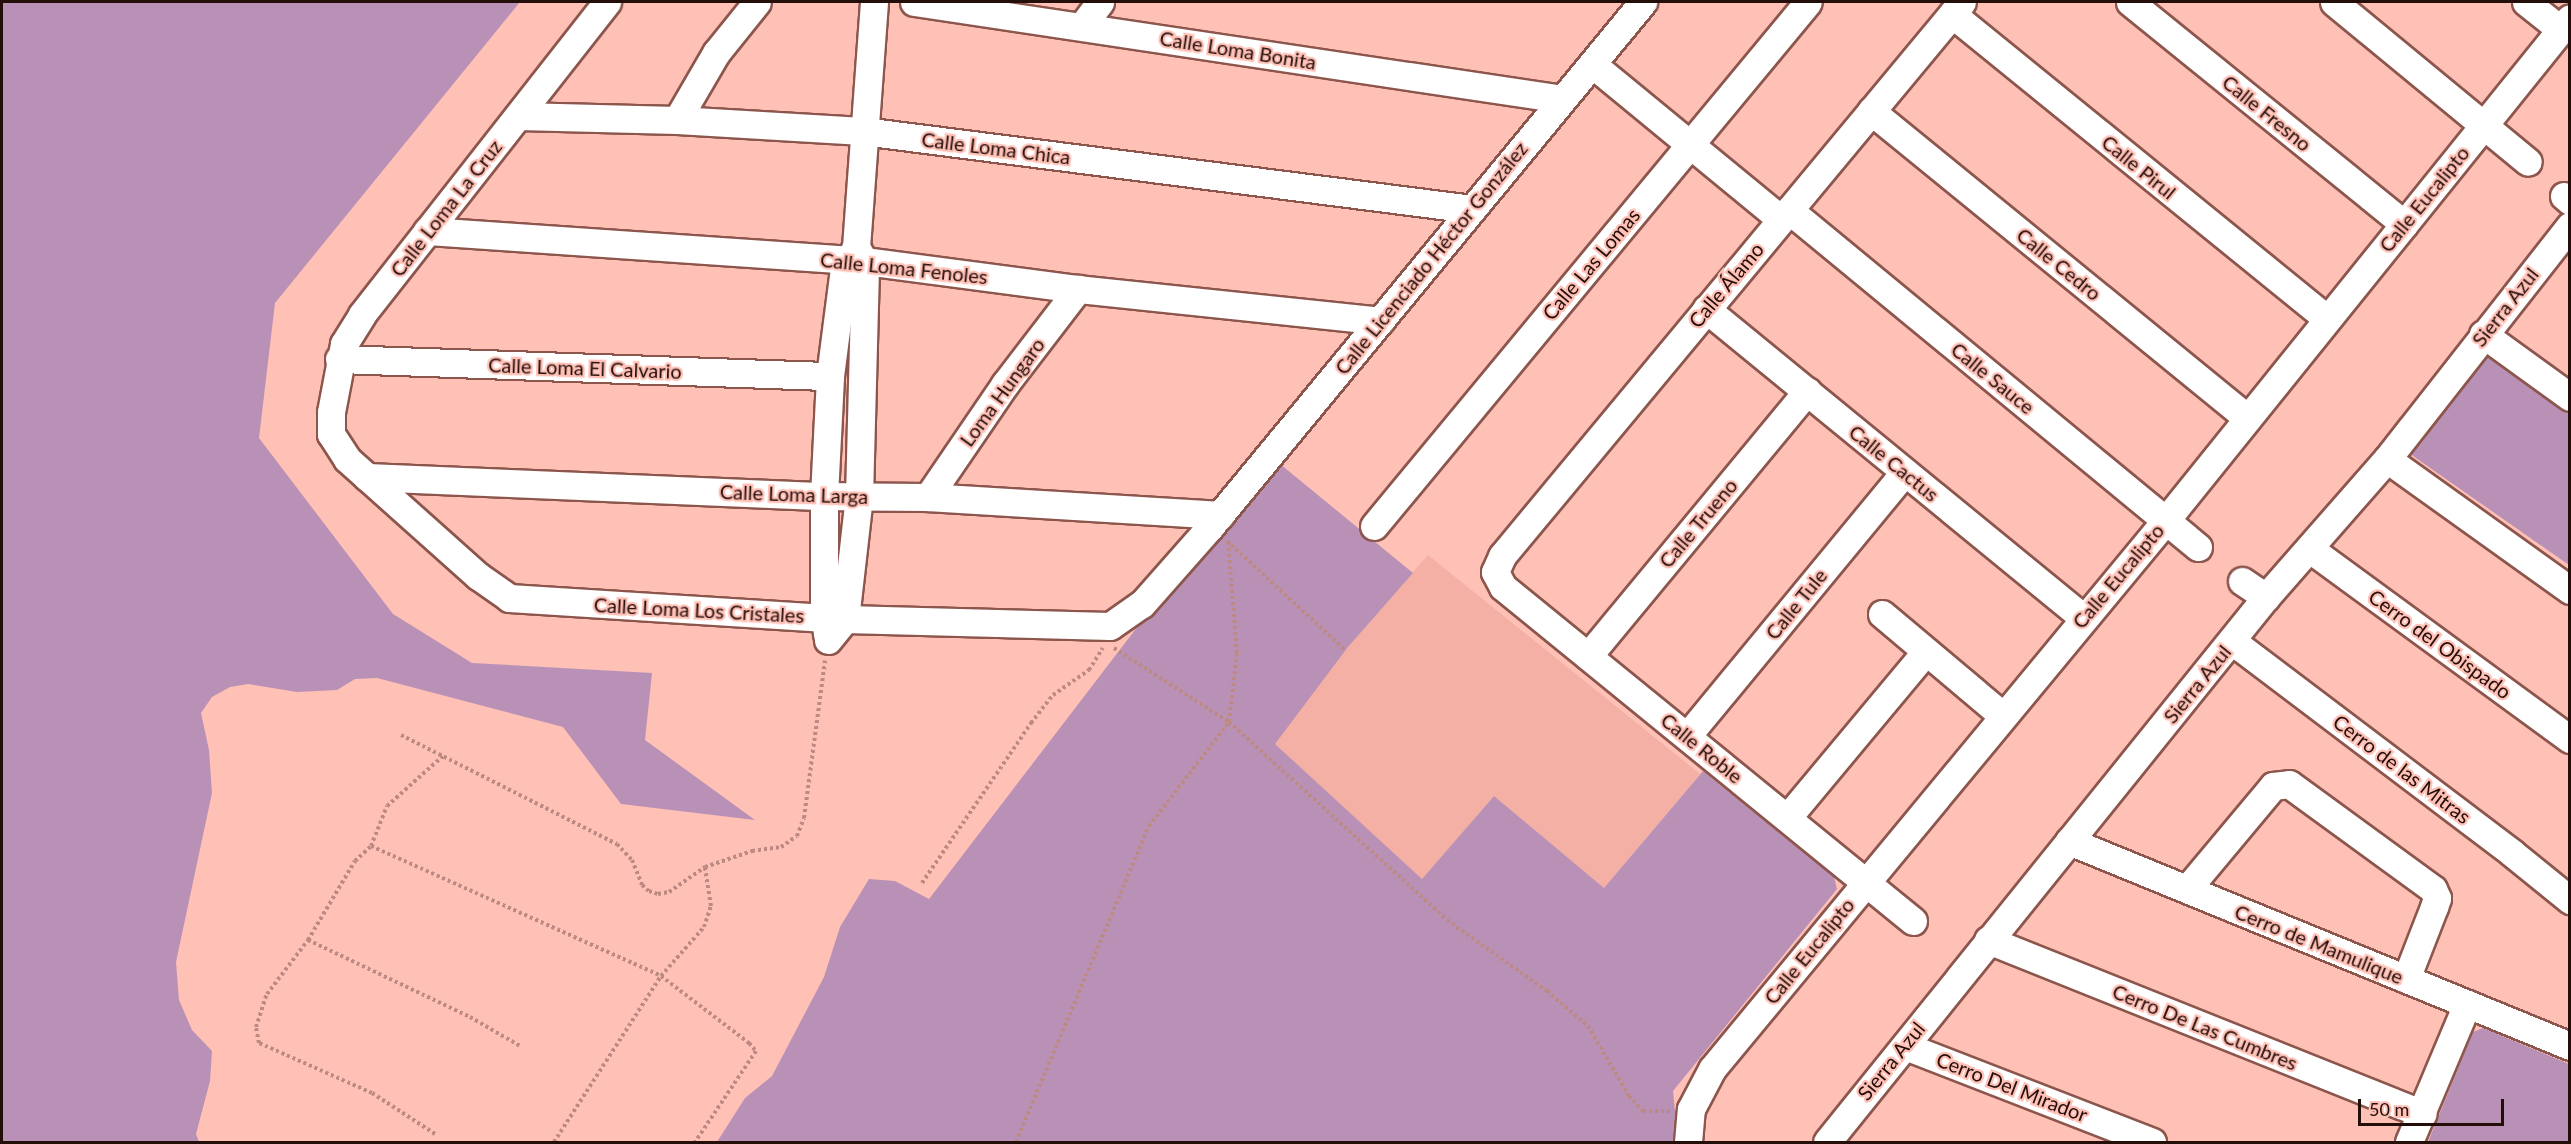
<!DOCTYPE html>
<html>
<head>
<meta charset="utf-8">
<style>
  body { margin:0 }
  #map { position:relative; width:2571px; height:1144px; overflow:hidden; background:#ffc0b6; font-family:Lato,sans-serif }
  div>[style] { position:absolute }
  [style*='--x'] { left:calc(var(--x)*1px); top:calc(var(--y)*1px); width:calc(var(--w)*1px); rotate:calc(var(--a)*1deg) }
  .built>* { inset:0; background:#f4b0a5 }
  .green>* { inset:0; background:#ba91b6 }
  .path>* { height:4px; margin-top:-2px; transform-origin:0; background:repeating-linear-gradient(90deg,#bc8a82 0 3px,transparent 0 6px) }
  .roads { filter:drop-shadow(2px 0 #8c564d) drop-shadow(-2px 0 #8c564d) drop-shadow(0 2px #8c564d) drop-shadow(0 -2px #8c564d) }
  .minor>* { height:27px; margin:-13.5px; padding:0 13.5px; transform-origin:13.5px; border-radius:13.5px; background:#fff }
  span { translate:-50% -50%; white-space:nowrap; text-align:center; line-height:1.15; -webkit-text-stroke:4.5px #ffc0b6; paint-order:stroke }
  .street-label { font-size:20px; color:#230e0a }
  .frame { position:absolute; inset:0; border:3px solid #230e0a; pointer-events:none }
  .scale { position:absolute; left:2358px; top:1099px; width:146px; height:27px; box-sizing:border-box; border:3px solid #230e0a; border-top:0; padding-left:8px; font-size:18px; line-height:21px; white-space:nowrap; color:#230e0a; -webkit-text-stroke:4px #ffc0b6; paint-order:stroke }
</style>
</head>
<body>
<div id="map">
  <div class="built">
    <i style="clip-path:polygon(1428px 555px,1700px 774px,1604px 888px,1494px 796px,1422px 879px,1274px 744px,1348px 647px)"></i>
  </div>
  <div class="green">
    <i style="clip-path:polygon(2px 2px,520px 2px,275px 303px,259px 438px,393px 614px,472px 663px,652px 673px,645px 740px,755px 820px,621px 804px,563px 727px,377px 678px,355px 679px,337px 690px,297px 692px,248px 684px,230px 687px,212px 697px,201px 713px,209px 750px,212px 793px,176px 962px,179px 1000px,192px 1030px,212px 1051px,210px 1081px,196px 1134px,199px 1142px,2px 1142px)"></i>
    <i style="clip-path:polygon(2485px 351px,2569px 413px,2569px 565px,2403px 449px)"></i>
    <i style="clip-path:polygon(1280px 464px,1413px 573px,1348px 647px,1275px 744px,1422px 879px,1494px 796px,1604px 888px,1703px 771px,1834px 877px,1837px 889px,1673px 1091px,1678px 1142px,717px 1142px,745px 1098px,772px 1076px,824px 977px,840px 927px,869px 879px,895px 881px,929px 899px,1138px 626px)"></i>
    <i style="clip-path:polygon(2483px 1028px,2569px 1064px,2569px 1142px,2428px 1142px,2473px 1032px)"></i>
  </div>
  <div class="path">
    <i style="--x:1227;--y:541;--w:159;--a:42.7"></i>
    <i style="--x:1114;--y:648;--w:137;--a:32.8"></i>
    <i style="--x:1229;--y:722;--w:294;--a:42.2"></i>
    <i style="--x:1447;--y:920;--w:123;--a:35.4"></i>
    <i style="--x:1547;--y:991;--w:54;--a:40.5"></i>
    <i style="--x:1588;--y:1026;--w:81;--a:59.6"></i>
    <i style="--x:1629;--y:1096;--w:21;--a:47"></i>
    <i style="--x:1643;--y:1111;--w:27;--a:0"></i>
    <i style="--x:401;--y:735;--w:242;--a:26.8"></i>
    <i style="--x:617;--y:844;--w:22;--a:47"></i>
    <i style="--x:632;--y:860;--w:27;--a:68"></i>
    <i style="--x:642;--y:885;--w:9;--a:41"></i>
    <i style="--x:649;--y:891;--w:9;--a:18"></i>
    <i style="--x:658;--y:894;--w:11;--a:-10"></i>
    <i style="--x:669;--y:892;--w:44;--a:-34.8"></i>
    <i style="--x:371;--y:846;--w:318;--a:24.1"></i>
    <i style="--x:661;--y:976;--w:111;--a:37.3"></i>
    <i style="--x:749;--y:1043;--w:11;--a:49"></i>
    <i style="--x:756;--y:1051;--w:110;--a:123.8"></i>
    <i style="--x:922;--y:883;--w:194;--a:-55.7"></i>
    <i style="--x:1031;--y:723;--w:36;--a:-52"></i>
    <i style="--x:1053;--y:695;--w:44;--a:-34.8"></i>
    <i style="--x:1089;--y:670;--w:26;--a:-58"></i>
    <i style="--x:308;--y:940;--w:179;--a:25.4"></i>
    <i style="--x:470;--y:1017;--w:58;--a:30.1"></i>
    <i style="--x:435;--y:1134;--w:75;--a:-146.9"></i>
    <i style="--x:372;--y:1093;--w:124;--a:-156.1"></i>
    <i style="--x:259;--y:1043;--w:16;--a:-101"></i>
    <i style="--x:256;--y:1027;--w:35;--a:-72"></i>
    <i style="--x:267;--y:994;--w:68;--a:-52.8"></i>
    <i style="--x:308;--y:940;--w:92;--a:-59.3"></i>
    <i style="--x:355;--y:861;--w:22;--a:-43"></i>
    <i style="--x:371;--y:846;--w:43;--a:-68.2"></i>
    <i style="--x:387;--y:806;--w:75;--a:-41.8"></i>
    <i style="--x:554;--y:1142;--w:197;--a:-57.2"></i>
    <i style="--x:661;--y:976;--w:65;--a:-48.7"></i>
    <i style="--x:704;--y:927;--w:22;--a:-72"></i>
    <i style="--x:711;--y:906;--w:39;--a:-99"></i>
    <i style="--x:705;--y:867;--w:50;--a:-18.8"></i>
    <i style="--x:752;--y:851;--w:29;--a:-8"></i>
    <i style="--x:781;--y:847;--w:19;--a:-35"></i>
    <i style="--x:797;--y:836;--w:19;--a:-69"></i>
    <i style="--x:804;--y:818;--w:159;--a:-82.4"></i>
    <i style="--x:1016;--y:1142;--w:343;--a:-67.2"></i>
    <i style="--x:1149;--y:826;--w:131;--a:-52.4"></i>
    <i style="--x:1229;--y:722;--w:69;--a:-83.4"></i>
    <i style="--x:1237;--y:653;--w:111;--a:-94.6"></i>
  </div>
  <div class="roads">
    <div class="minor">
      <i style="--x:607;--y:2;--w:397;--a:128.1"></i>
      <i style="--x:362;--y:315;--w:34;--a:122"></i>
      <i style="--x:344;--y:344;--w:69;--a:100.8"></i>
      <i style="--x:331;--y:412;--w:22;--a:90"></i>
      <i style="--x:331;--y:434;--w:30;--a:57"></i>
      <i style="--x:347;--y:459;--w:176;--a:41.8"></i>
      <i style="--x:478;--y:576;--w:38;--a:35"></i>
      <i style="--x:509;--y:598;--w:337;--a:3.6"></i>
      <i style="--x:845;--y:619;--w:265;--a:1.5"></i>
      <i style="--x:1110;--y:626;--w:39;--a:-35"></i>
      <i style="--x:1142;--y:604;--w:103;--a:-48.6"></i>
      <i style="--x:1210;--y:527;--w:681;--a:-50.49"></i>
      <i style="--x:914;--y:2;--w:655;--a:8.51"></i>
      <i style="--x:2130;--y:2;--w:353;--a:39"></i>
      <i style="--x:2334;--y:2;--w:251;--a:39.5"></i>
      <i style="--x:2526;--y:2;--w:43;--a:38.5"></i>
      <i style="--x:1952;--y:14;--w:483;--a:39.1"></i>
      <i style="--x:1082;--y:26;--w:30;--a:-53"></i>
      <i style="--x:1592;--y:64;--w:244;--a:39.4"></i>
      <i style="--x:1871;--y:111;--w:486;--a:39.2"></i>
      <i style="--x:518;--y:116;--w:159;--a:1.4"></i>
      <i style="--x:677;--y:120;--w:186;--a:3.4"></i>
      <i style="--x:863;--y:131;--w:614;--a:7.3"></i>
      <i style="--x:677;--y:120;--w:78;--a:-59.8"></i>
      <i style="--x:716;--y:53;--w:65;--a:-51.2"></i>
      <i style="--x:2564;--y:196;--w:8;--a:40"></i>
      <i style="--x:1789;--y:210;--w:530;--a:39.49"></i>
      <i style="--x:427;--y:231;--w:438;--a:3.9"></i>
      <i style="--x:864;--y:261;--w:216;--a:7.5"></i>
      <i style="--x:1078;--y:289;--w:304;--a:6"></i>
      <i style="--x:1706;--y:309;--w:487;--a:39.3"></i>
      <i style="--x:2483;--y:334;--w:107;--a:35.9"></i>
      <i style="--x:339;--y:359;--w:491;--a:2"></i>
      <i style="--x:2387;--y:459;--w:225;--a:35.6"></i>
      <i style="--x:367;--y:477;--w:457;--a:2.4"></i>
      <i style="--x:824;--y:496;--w:104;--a:0.6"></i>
      <i style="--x:928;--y:497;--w:293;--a:3.5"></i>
      <i style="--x:928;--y:497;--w:137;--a:-55.7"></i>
      <i style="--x:1005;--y:384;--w:120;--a:-52.5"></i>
      <i style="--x:1374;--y:526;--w:680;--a:-50.37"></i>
      <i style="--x:2310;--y:549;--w:322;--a:36.2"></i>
      <i style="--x:2242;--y:581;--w:29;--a:34"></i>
      <i style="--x:1882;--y:614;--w:157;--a:40.1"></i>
      <i style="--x:827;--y:634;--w:29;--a:-96"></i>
      <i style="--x:824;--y:605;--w:109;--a:-90"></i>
      <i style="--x:824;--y:496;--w:120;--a:-87.1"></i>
      <i style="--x:830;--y:376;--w:109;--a:-82.6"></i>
      <i style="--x:844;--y:268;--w:24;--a:-60"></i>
      <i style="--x:828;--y:640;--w:27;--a:-51"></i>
      <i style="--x:845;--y:619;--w:123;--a:-83.5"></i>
      <i style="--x:859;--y:497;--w:227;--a:-88.5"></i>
      <i style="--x:865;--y:270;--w:9;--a:-96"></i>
      <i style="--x:864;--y:261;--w:16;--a:-120"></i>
      <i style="--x:856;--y:247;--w:246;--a:-85.8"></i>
      <i style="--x:2232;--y:641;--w:351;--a:37.1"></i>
      <i style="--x:2512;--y:853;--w:75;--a:39"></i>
      <i style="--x:1588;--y:656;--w:344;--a:-50.4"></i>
      <i style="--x:1687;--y:736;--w:342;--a:-50.5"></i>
      <i style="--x:1787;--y:818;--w:217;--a:-50.2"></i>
      <i style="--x:2069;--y:841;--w:541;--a:22.25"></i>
      <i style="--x:2187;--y:889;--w:134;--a:-50.1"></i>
      <i style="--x:2273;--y:786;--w:16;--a:-7"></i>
      <i style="--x:2289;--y:784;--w:178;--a:36.1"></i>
      <i style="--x:2433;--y:889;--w:10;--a:66"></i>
      <i style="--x:2437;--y:898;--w:9;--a:108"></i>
      <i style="--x:2434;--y:907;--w:77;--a:111.3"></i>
      <i style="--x:1913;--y:921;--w:529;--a:-140.83"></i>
      <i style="--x:1503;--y:587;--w:17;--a:-118"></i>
      <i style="--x:1495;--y:572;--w:17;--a:-66"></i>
      <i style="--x:1502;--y:556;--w:720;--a:-50.3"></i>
      <i style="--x:1988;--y:940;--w:468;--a:21.8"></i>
      <i style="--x:1905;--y:1046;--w:265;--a:21.2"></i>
      <i style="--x:1688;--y:1142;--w:33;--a:-85"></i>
      <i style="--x:1691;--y:1109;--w:45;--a:-62.3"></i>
      <i style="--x:1712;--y:1069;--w:712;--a:-50.41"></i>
      <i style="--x:2166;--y:520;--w:644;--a:-51.17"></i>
      <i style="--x:1827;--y:1142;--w:700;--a:-51.15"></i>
      <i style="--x:2266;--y:597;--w:184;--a:-48.8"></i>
      <i style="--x:2387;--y:459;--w:296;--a:-51.9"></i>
      <i style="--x:2409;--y:1142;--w:150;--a:-67.2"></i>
    </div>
  </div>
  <div class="street-label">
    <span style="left:1238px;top:50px;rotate:9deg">Calle Loma Bonita</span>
    <span style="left:2267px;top:113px;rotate:39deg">Calle Fresno</span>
    <span style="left:996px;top:148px;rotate:7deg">Calle Loma Chica</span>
    <span style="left:2139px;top:167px;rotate:39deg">Calle Pirul</span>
    <span style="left:2424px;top:199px;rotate:-51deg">Calle Eucalipto</span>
    <span style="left:446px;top:208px;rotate:-52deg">Calle Loma La Cruz</span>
    <span style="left:1431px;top:258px;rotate:-51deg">Calle Licenciado Héctor González</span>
    <span style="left:1591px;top:264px;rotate:-50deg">Calle Las Lomas</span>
    <span style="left:2059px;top:264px;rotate:39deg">Calle Cedro</span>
    <span style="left:904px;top:268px;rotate:6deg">Calle Loma Fenoles</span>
    <span style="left:1726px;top:285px;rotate:-50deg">Calle Álamo</span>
    <span style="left:2505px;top:307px;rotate:-52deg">Sierra Azul</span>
    <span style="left:585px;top:368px;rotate:2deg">Calle Loma El Calvario</span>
    <span style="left:1993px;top:378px;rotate:39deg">Calle Sauce</span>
    <span style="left:1002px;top:392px;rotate:-54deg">Loma Hungaro</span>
    <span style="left:1894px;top:463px;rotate:39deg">Calle Cactus</span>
    <span style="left:794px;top:494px;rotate:2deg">Calle Loma Larga</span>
    <span style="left:1698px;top:523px;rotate:-50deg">Calle Trueno</span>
    <span style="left:2118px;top:576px;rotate:-50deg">Calle Eucalipto</span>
    <span style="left:1796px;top:604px;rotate:-51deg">Calle Tule</span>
    <span style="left:699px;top:610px;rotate:3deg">Calle Loma Los Cristales</span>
    <span style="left:2440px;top:644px;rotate:36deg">Cerro del Obispado</span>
    <span style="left:2197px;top:684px;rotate:-51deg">Sierra Azul</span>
    <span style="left:1702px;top:748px;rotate:39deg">Calle Roble</span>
    <span style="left:2402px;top:769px;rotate:37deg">Cerro de las Mitras</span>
    <span style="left:2319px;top:944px;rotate:22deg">Cerro de Mamulique</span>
    <span style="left:1809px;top:951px;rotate:-51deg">Calle Eucalipto</span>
    <span style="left:2205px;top:1027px;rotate:22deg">Cerro De Las Cumbres</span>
    <span style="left:1891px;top:1061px;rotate:-51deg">Sierra Azul</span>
    <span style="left:2012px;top:1087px;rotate:21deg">Cerro Del Mirador</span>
  </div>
  <div class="frame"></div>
  <div class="scale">50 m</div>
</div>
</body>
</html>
